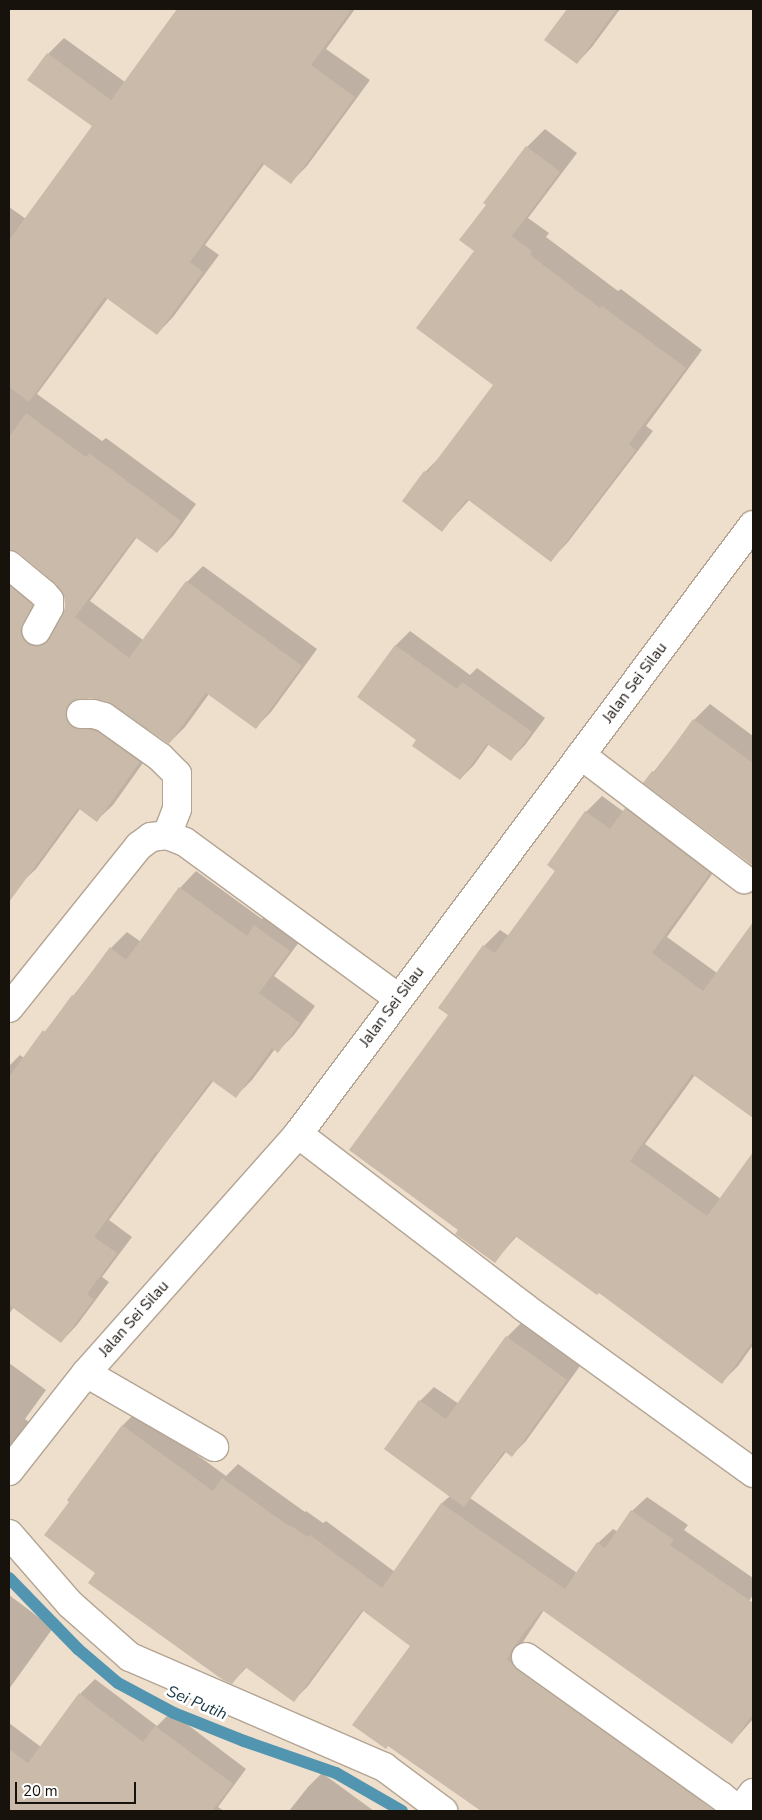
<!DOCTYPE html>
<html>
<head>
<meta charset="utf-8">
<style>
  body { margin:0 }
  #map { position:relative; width:762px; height:1820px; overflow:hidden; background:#eedecc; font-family:"Nunito Sans",sans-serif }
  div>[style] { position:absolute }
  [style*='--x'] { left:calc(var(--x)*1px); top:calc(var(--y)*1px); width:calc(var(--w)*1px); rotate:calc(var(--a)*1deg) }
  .shadow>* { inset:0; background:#0003 }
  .stream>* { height:12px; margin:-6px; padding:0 6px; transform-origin:6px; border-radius:6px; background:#5295b1 }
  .building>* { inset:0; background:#cabaa9 }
  .roads { filter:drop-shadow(1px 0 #b3a493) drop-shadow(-1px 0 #b3a493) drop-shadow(0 1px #b3a493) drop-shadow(0 -1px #b3a493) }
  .street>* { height:28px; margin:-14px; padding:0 14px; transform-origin:14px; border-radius:14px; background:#fff }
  span { translate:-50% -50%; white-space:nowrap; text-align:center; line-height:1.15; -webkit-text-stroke:5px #fff; paint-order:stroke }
  .street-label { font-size:15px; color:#18120c }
  .water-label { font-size:16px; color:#153542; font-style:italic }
  .frame { position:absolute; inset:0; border:10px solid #18120c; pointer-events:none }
  .scale { position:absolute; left:15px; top:1782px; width:121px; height:22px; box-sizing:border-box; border:2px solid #18120c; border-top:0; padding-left:6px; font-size:15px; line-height:18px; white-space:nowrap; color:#18120c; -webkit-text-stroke:4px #fff; paint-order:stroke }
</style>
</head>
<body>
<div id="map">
  <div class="shadow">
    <i style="clip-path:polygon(evenodd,179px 9px,355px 9px,326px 49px,370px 80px,307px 166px,291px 182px,265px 163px,205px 245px,219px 255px,173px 317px,157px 334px,108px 298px,37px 394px,102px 441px,106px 438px,196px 504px,173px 536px,157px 552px,137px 537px,90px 601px,143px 640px,187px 582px,203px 566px,317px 649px,271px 712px,255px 728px,209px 694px,185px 727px,169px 743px,109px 701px,81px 697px,83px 705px,155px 746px,113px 805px,96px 821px,80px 809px,36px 869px,20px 884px,9px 900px,9px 207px,26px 219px,93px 126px,48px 54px,64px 38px,125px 82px,179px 9px,10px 549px,20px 552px,57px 583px,66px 599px,64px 616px,54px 631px,45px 629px,48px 588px,10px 555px,10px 549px)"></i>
    <i style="clip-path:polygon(569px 9px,620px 9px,592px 47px,577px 63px,546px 40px)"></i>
    <i style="clip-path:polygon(545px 129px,577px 153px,528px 218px,549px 233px,546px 237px,618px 291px,621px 289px,702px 350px,646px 426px,653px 431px,568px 542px,551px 560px,470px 499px,442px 530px,425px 472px,441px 456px,494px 385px,476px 251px,487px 205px,485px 203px,527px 147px)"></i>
    <i style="clip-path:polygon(410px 631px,470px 675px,477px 668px,545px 718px,525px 745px,510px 760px,489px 744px,474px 765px,460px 779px,418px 740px,359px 696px,396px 645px)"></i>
    <i style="clip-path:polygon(710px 704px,753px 736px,753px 865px,645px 783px,694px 720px)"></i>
    <i style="clip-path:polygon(642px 793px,725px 856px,667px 937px,717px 973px,753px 924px,753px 1117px,695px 1075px,645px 1144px,721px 1199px,753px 1154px,753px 1345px,738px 1366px,722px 1382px,599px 1291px,517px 1236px,495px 1261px,449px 1015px,439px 1007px,484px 946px,500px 930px,509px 936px,556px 870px,586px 812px,602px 796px,624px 812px)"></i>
    <i style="clip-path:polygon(196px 871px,262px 919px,271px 910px,305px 934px,274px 976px,315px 1006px,294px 1035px,278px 1051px,275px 1049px,252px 1080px,236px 1096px,214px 1080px,165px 1144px,109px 1220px,132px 1237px,102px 1277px,109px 1282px,77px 1325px,61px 1342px,14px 1307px,9px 1314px,9px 1066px,20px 1055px,24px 1058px,111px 948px,127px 932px,141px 942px,180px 888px)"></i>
    <i style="clip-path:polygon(521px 1323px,580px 1366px,526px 1441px,512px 1455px,506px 1452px,470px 1498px,577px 1573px,598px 1543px,613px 1529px,618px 1532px,632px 1511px,647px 1497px,688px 1525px,684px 1530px,753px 1578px,753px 1595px,749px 1601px,753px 1604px,753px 1719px,732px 1743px,544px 1610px,521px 1645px,714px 1785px,694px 1811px,490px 1811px,474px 1800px,412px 1646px,364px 1610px,308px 1686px,293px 1701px,247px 1667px,232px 1683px,97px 1572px,123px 1425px,137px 1411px,226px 1476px,238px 1464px,305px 1512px,306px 1511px,323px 1523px,326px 1521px,395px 1572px,442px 1503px,450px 1496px,385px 1449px,420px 1401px,434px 1387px,459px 1404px,507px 1337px)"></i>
    <i style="clip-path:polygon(9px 1363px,46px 1390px,25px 1419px,29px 1422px,9px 1449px)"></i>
    <i style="clip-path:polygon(9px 1595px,53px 1628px,9px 1689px)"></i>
    <i style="clip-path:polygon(95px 1679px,157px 1726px,171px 1712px,246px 1769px,218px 1807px,224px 1811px,86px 1811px,69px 1798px,59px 1811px,9px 1811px,9px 1723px,41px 1747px,80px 1694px)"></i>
    <i style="clip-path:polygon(322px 1773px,374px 1811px,289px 1811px,308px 1787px)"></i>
  </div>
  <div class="stream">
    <i style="--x:9;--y:1578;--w:99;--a:45.8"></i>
    <i style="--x:78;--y:1649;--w:52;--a:40.4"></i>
    <i style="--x:118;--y:1683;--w:64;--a:28.2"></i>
    <i style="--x:174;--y:1713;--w:75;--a:21.8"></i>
    <i style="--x:244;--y:1741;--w:97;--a:19.2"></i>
    <i style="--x:336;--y:1773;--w:76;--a:29.9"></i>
  </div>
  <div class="building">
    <i style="clip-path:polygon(177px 9px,352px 9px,311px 65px,355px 97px,291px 184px,262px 163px,190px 262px,203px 272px,157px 335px,105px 297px,29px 402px,9px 387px,9px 240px,92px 126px,27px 80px,47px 53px,111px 100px)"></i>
    <i style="clip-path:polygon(567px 9px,617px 9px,577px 64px,544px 40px)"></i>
    <i style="clip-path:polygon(526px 146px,560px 172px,512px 236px,532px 251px,530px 255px,600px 308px,602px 306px,686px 368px,629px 444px,636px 450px,551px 562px,467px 499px,442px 532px,402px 501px,424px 471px,427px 473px,493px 385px,416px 328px,474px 251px,459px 240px,486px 205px,483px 203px)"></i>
    <i style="clip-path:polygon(26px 413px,86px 457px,89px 453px,181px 521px,157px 553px,135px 537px,75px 617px,129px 658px,186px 581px,302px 666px,256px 729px,206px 693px,169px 744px,108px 702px,93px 698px,73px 701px,67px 707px,65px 714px,67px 721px,73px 727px,97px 731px,140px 762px,97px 822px,78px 808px,9px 902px,9px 585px,33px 605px,20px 631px,23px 639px,29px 645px,36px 647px,43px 645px,49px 639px,65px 608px,65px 599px,56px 584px,19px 553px,9px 550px,9px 437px)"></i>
    <i style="clip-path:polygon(395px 645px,457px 689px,462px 682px,532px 732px,511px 761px,487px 744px,460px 780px,412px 746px,416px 740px,357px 697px)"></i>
    <i style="clip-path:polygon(693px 719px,753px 763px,753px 866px,643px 783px,652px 771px,655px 772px)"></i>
    <i style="clip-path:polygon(625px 808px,710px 873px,652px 953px,703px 991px,753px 922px,753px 1118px,692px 1074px,630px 1161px,707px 1216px,753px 1152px,753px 1341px,722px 1384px,599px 1293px,597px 1295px,515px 1236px,495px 1263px,455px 1234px,458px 1230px,349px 1150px,448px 1015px,438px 1008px,483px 945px,495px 953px,555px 871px,547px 865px,585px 811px,610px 829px)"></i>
    <i style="clip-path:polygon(179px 887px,247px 936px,254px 925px,290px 951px,259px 993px,300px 1023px,278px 1053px,272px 1048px,236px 1098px,211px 1080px,158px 1153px,156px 1152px,94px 1237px,117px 1253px,87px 1294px,94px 1299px,61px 1343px,9px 1305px,9px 1077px,43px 1030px,45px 1032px,72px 995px,74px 996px,110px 947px,126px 960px)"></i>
    <i style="clip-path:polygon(506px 1336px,567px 1380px,512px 1457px,504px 1451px,464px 1507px,384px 1449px,419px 1400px,446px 1419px)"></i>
    <i style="clip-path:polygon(122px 1425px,213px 1491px,222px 1478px,289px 1526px,290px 1525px,308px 1537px,310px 1535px,382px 1588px,441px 1503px,565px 1589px,597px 1542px,605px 1548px,631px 1510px,674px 1540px,670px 1545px,753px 1603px,753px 1714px,732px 1744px,542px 1610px,513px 1648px,507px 1660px,715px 1811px,481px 1811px,388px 1746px,386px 1749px,352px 1725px,410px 1646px,362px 1610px,294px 1702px,245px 1667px,232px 1684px,223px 1680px,88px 1583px,95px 1573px,44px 1535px,69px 1502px,67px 1500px)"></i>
    <i style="clip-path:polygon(79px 1693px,143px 1742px,155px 1726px,233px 1784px,212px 1811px,9px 1811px,9px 1749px,28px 1763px)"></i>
  </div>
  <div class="roads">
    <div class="street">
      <i style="--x:9;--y:565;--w:45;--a:39.6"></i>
      <i style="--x:44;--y:594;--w:8;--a:50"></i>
      <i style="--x:49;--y:600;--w:8;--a:90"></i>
      <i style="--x:49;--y:608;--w:26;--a:119"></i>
      <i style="--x:81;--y:714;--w:12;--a:0"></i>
      <i style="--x:93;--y:714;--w:11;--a:15"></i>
      <i style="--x:104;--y:717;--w:69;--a:35.5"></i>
      <i style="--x:160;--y:757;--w:24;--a:45"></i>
      <i style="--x:177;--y:774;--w:35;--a:90"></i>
      <i style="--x:177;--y:809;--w:28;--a:111"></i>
      <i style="--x:581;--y:755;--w:205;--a:37.3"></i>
      <i style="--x:9;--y:1008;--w:208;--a:-51.3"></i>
      <i style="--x:139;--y:846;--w:15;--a:-37"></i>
      <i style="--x:151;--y:837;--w:16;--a:-7"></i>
      <i style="--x:167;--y:835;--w:19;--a:21"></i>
      <i style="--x:185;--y:842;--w:264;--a:36.2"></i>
      <i style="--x:298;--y:1134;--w:285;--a:37.4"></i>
      <i style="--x:524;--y:1307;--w:283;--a:35.9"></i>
      <i style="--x:86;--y:1373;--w:148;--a:30"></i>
      <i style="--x:9;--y:1471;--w:125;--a:-51.8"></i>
      <i style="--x:86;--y:1373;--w:319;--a:-48.4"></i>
      <i style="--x:298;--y:1134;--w:760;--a:-53.24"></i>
      <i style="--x:9;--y:1534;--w:93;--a:48.9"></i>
      <i style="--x:70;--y:1604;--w:80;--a:41.5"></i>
      <i style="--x:130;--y:1657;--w:277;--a:23.4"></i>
      <i style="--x:384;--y:1767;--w:74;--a:36.7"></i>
      <i style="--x:526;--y:1657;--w:239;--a:35.5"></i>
      <i style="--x:721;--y:1796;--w:23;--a:40"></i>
      <i style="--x:739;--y:1811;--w:23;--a:-52"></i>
    </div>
  </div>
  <div class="street-label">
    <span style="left:635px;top:683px;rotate:-53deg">Jalan Sei Silau</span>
    <span style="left:392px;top:1007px;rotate:-53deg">Jalan Sei Silau</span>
    <span style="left:134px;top:1319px;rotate:-48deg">Jalan Sei Silau</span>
  </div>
  <div class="water-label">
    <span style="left:197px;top:1703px;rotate:23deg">Sei Putih</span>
  </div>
  <div class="frame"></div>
  <div class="scale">20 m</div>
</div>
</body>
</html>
